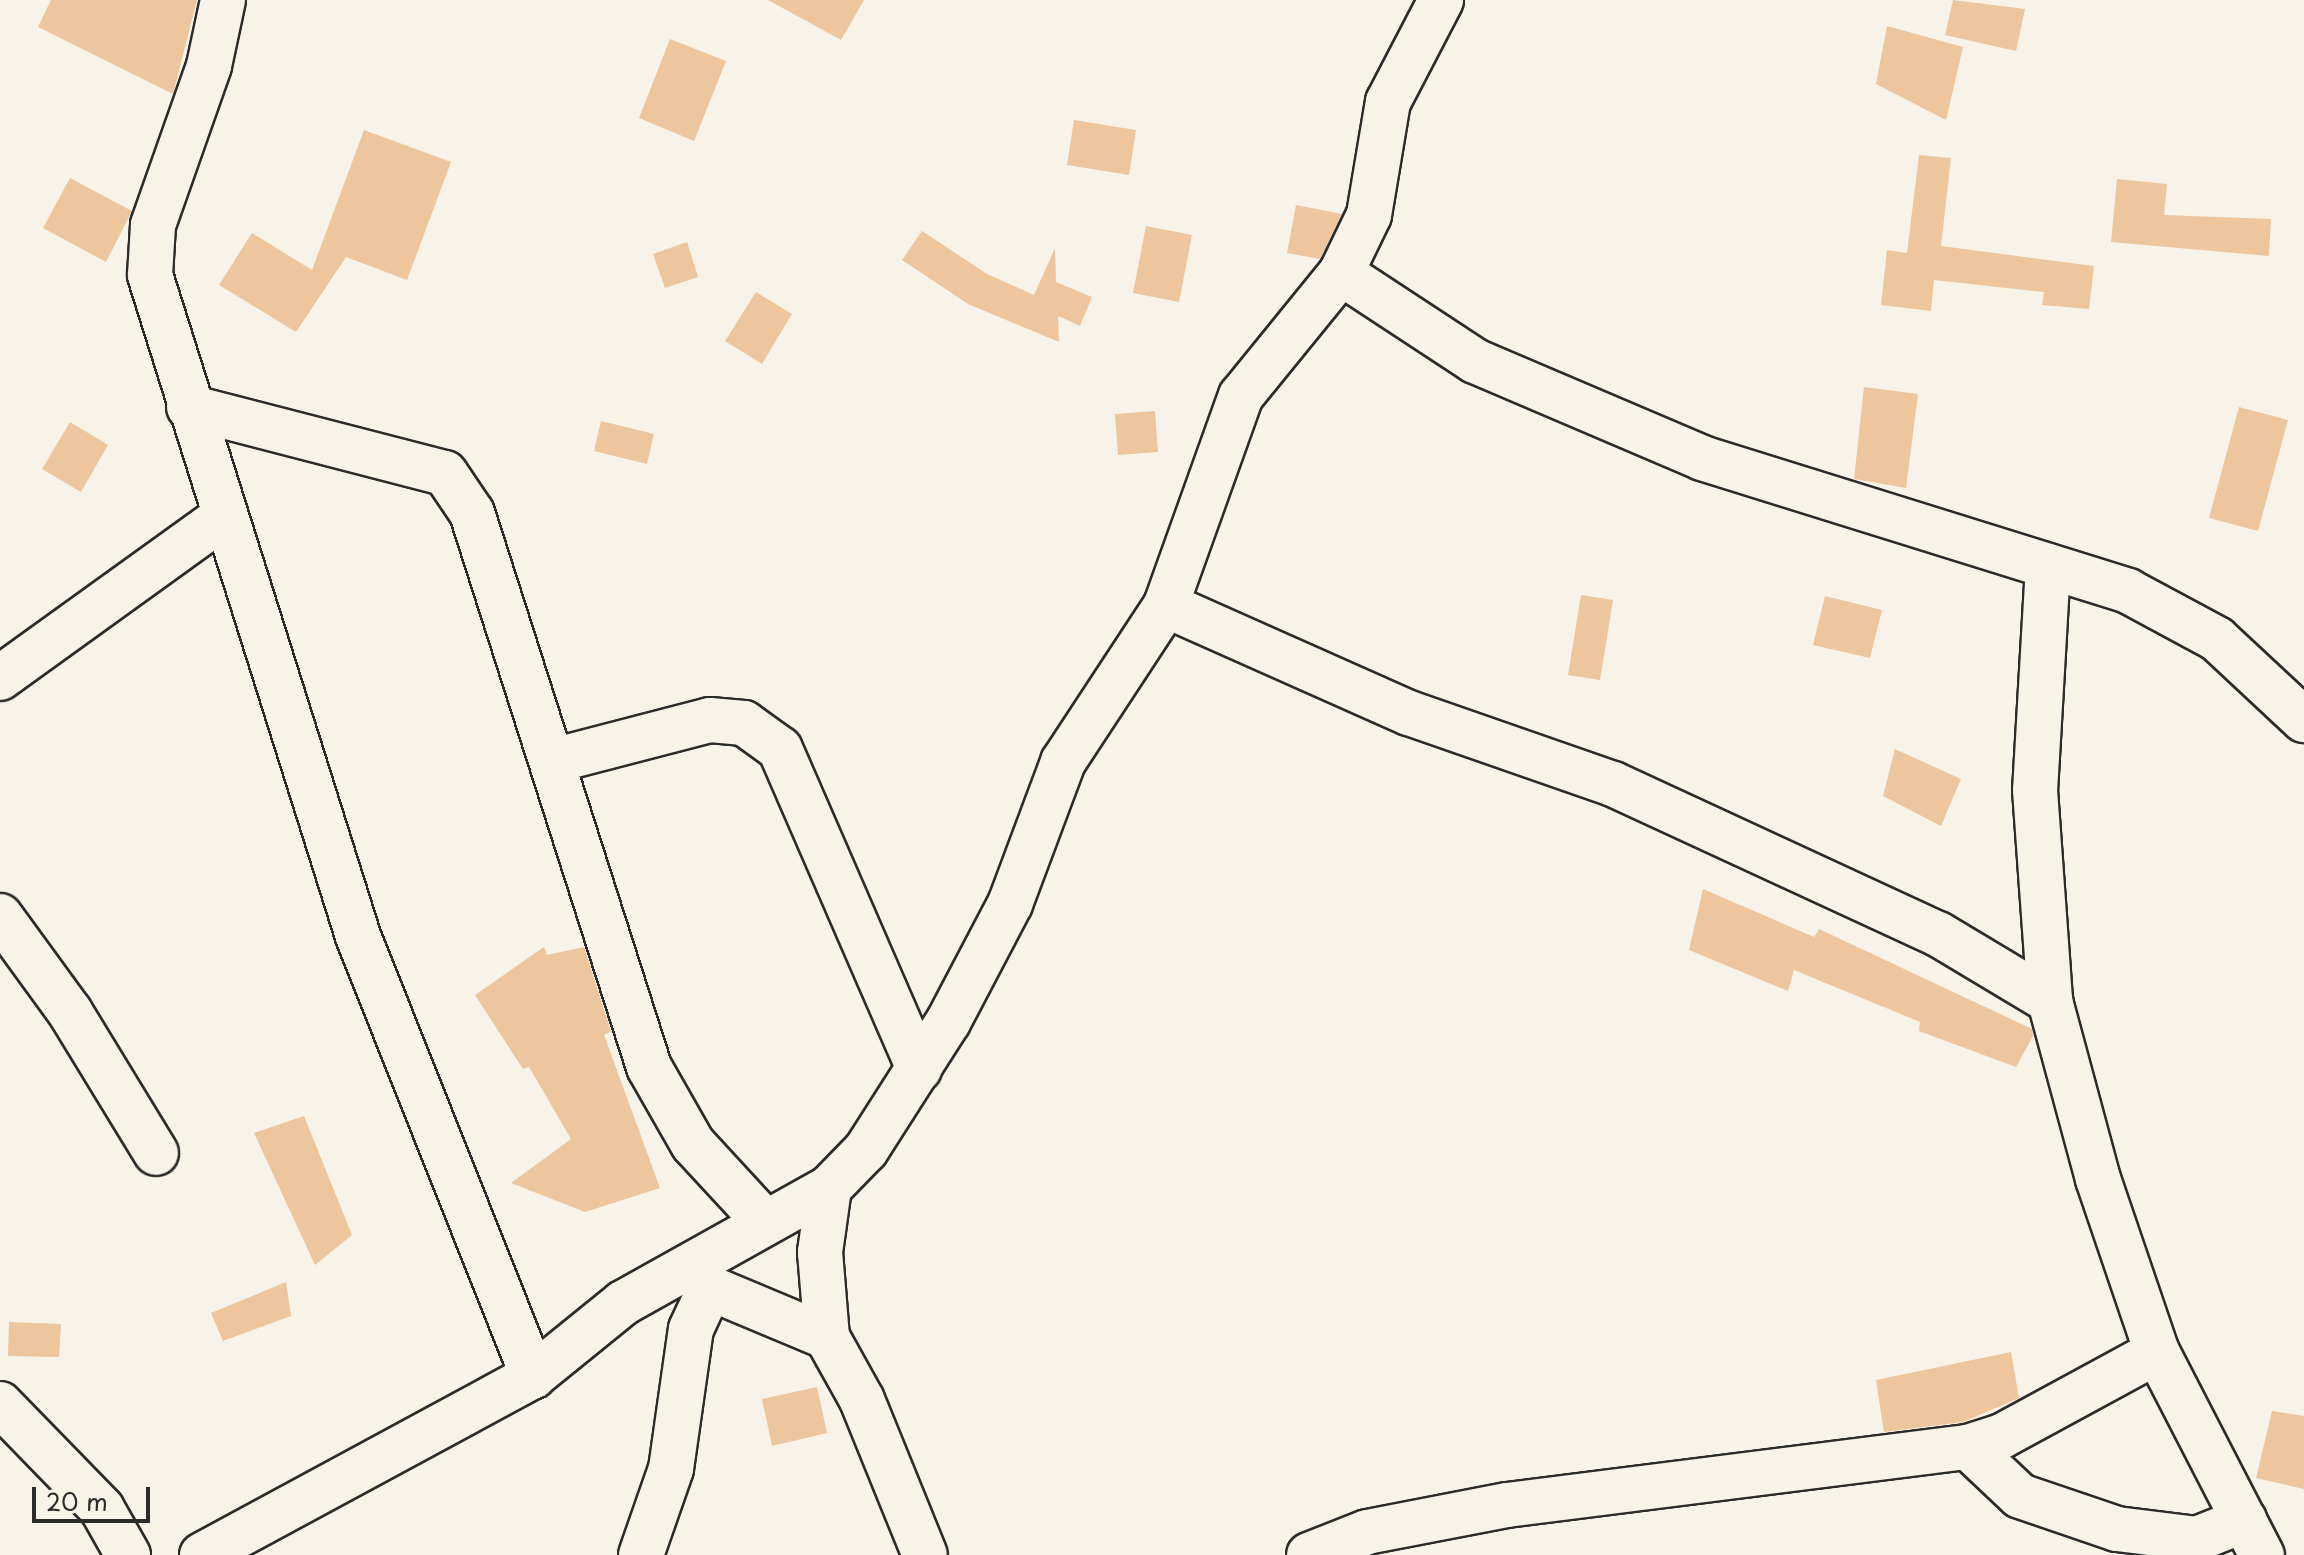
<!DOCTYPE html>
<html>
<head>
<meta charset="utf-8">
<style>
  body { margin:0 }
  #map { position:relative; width:2304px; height:1555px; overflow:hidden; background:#f7f3e8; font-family:"Playpen Sans",sans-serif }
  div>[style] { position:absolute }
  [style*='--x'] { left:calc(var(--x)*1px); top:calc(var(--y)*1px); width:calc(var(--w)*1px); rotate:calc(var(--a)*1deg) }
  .building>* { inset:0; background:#edc69d }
  .roads { filter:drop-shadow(2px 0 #2b2b2b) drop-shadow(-2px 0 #2b2b2b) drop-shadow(0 2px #2b2b2b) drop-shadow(0 -2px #2b2b2b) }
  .street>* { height:44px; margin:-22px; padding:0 22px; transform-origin:22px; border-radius:22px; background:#f7f3e8 }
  span { translate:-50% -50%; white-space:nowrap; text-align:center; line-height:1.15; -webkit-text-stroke:6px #f7f3e8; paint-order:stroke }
  .scale { position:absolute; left:32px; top:1487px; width:118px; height:36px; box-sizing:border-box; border:4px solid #2b2b2b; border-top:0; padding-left:10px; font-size:24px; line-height:28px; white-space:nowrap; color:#2b2b2b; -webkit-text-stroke:6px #f7f3e8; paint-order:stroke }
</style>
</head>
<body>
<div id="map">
  <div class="building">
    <i style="clip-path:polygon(51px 0,197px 0,173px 94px,38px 27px)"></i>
    <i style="clip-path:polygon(768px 0,864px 0,841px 40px)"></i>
    <i style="clip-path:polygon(1953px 0,2025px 9px,2016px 51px,1945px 35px)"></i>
    <i style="clip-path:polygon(1887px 26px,1963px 47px,1946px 120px,1876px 84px)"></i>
    <i style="clip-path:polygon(670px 39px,726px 61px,694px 141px,639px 118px)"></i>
    <i style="clip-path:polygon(1074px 120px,1136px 130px,1129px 175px,1067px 165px)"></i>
    <i style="clip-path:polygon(364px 130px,451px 162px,407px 280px,346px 257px,296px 332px,219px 285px,252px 233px,312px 270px)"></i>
    <i style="clip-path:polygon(1919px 155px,1951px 158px,1941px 246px,2094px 266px,2089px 309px,2042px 305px,2044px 292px,1934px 280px,1931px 311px,1881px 305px,1887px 250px,1907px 253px)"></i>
    <i style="clip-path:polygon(70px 178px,132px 211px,106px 262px,43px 228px)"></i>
    <i style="clip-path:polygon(2117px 179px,2167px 184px,2164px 215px,2271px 219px,2269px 256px,2111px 242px)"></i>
    <i style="clip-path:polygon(1296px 205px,1342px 214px,1320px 259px,1287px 253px)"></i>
    <i style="clip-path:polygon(1146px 226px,1192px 235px,1179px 302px,1133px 293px)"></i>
    <i style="clip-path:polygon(922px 231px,987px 274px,1034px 295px,1055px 248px,1056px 282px,1092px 297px,1080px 326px,1058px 316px,1059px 342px,968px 304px,902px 260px)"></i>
    <i style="clip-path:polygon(687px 242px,698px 277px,665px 288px,653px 254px)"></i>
    <i style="clip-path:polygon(756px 292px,792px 314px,762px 364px,725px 341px)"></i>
    <i style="clip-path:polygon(1864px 387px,1918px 394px,1906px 488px,1854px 479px)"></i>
    <i style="clip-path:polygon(2239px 407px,2288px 420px,2258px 531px,2209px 518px)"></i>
    <i style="clip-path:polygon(1155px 411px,1158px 452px,1118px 455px,1115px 414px)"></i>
    <i style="clip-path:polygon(601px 421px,654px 434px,647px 464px,594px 451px)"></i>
    <i style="clip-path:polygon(70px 422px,108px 445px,81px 492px,42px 469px)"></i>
    <i style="clip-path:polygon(1581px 595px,1613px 600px,1600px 680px,1568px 675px)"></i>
    <i style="clip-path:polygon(1825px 596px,1882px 610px,1870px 658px,1813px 645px)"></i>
    <i style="clip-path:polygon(1895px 749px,1961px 779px,1941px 826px,1883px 796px)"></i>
    <i style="clip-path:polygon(1703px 889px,1814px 937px,1819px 929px,2032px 1029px,2033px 1036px,2016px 1067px,1919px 1031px,1920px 1022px,1794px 970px,1788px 991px,1689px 950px)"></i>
    <i style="clip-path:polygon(544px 947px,547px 955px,584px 947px,611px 1032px,604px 1035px,660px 1188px,585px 1212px,511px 1183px,571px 1139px,529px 1067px,523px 1069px,475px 995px)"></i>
    <i style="clip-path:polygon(304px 1116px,352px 1235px,315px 1265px,254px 1133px)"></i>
    <i style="clip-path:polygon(286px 1282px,291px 1316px,223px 1341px,211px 1313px)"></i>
    <i style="clip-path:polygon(9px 1322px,61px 1324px,59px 1357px,8px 1356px)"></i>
    <i style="clip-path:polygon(2011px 1352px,2019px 1398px,1963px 1422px,1884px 1432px,1876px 1380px)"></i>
    <i style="clip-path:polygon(817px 1387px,827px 1433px,772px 1446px,762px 1399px)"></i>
    <i style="clip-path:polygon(2272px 1411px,2304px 1416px,2304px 1489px,2256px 1478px)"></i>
  </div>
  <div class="roads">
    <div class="street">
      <i style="--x:223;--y:0;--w:67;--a:102"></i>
      <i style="--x:209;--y:66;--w:169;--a:109.4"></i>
      <i style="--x:153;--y:225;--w:50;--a:93.4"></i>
      <i style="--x:150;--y:275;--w:693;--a:72.53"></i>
      <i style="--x:358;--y:936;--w:474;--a:68.3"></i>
      <i style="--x:1341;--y:273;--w:160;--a:33.3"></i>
      <i style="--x:1475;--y:361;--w:247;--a:23.1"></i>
      <i style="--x:1702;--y:458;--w:446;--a:17.3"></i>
      <i style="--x:2128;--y:591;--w:101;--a:28.3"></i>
      <i style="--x:2217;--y:639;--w:119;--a:43"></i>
      <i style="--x:189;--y:407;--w:264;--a:14.5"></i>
      <i style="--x:445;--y:473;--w:48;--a:56"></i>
      <i style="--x:472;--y:513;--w:582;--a:72.28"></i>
      <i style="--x:649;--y:1067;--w:89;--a:60.3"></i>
      <i style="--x:693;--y:1144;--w:106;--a:47.3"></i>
      <i style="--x:2048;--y:566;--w:224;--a:93.3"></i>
      <i style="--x:2035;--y:790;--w:212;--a:85.9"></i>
      <i style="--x:2050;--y:1001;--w:184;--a:74.9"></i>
      <i style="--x:2098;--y:1179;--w:183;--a:71.2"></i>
      <i style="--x:2157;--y:1352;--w:229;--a:62.7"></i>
      <i style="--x:1166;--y:605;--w:266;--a:24"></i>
      <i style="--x:1409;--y:713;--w:216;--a:19.2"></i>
      <i style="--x:1613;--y:784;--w:358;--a:24.8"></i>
      <i style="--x:1938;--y:934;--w:131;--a:30.9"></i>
      <i style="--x:0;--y:678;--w:275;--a:-35.8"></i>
      <i style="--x:556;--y:760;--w:159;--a:-14.6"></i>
      <i style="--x:710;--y:720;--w:34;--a:5"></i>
      <i style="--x:744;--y:723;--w:44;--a:35.8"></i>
      <i style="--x:780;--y:749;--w:349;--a:66.5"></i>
      <i style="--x:0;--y:916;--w:119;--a:53.9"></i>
      <i style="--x:70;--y:1012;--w:165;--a:58.6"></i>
      <i style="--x:829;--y:1188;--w:65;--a:98"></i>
      <i style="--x:820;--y:1252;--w:85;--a:85.3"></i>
      <i style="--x:827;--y:1337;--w:72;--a:60.9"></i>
      <i style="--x:862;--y:1400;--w:167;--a:67.9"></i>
      <i style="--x:688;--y:1269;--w:29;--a:41"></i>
      <i style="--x:710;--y:1288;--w:127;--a:22.7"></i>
      <i style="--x:0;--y:1404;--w:146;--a:45.8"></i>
      <i style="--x:102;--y:1509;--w:53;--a:60.5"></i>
      <i style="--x:1968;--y:1447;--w:71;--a:43.3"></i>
      <i style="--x:2020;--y:1496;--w:102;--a:18.8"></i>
      <i style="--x:2117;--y:1529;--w:81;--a:7.1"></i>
      <i style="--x:2197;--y:1539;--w:51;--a:-22"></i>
      <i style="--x:202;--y:1555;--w:376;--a:-28.4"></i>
      <i style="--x:533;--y:1376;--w:116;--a:-39"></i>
      <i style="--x:623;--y:1303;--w:236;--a:-29.2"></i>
      <i style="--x:829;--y:1188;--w:53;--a:-45.8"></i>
      <i style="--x:866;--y:1150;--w:152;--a:-57.4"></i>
      <i style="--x:948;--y:1022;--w:133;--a:-62.3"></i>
      <i style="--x:1010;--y:904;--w:152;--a:-69.5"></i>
      <i style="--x:1063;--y:762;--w:188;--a:-56.7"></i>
      <i style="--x:1166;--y:605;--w:222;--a:-70.3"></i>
      <i style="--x:1241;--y:396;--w:159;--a:-50.9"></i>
      <i style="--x:1341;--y:273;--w:64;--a:-64.2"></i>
      <i style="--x:1369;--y:215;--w:115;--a:-80.5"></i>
      <i style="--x:1388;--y:102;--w:115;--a:-62.5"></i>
      <i style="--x:641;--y:1555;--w:91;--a:-70.8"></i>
      <i style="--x:671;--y:1469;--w:141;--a:-81.9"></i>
      <i style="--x:691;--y:1329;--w:45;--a:-65.1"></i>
      <i style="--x:1309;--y:1555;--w:62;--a:-21.6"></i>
      <i style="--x:1367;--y:1532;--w:143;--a:-10.9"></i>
      <i style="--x:1507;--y:1505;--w:465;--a:-7.2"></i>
      <i style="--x:1968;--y:1447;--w:36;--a:-18"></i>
      <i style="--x:2002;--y:1436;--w:176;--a:-28.5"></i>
    </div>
  </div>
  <div class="scale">20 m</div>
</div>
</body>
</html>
